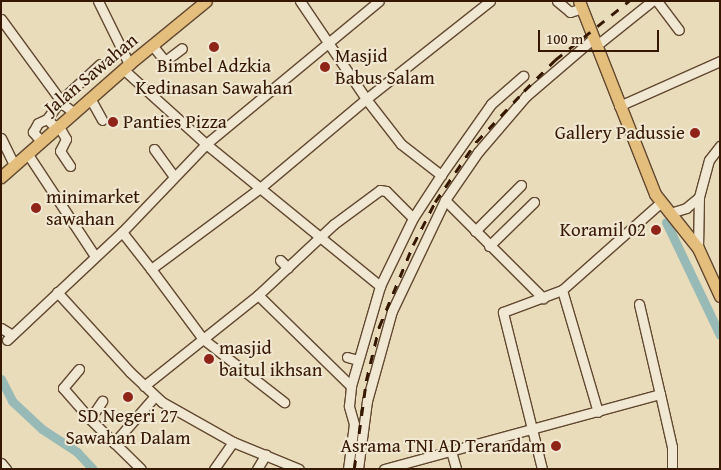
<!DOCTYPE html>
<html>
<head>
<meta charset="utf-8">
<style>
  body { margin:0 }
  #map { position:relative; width:721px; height:470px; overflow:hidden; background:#e8dcba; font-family:"Gentium Book Plus",serif }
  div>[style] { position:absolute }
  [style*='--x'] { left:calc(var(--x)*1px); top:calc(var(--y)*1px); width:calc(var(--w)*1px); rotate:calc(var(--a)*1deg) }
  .canal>* { height:9px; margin:-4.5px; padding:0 4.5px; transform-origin:4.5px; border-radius:4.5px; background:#98bab6 }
  .roads { filter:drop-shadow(1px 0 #624830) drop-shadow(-1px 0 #624830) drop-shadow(0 1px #624830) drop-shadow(0 -1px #624830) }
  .minor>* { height:9px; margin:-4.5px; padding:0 4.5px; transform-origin:4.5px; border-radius:4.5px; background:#f0e8d2 }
  .major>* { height:11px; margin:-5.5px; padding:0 5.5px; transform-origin:5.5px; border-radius:5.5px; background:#e4be7d }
  .rail>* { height:2.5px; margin-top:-1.25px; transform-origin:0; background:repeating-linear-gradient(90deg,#361702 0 9px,transparent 0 18px) }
  .dots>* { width:14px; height:14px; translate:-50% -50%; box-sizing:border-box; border:2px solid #f0e8d2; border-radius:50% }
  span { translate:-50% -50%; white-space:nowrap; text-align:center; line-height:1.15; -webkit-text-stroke:4px #f0e8d2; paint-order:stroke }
  .poi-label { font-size:19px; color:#361702 }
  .left { translate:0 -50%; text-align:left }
  .right { translate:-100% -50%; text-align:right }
  .street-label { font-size:19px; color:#361702 }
  .frame { position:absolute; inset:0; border:2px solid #361702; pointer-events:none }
  .scale { position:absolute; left:538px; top:30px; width:121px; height:22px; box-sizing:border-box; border:2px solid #361702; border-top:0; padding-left:6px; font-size:15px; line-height:18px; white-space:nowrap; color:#361702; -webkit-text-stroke:4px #f0e8d2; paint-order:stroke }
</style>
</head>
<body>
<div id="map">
  <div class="canal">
    <i style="--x:666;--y:222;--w:125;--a:64.5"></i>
    <i style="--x:1;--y:379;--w:25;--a:63"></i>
    <i style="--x:12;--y:401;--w:41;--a:43"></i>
    <i style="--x:42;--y:429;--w:42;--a:33.3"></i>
    <i style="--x:77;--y:452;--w:23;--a:47"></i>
  </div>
  <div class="roads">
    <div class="minor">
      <i style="--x:98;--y:1;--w:70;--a:63.8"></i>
      <i style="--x:300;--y:1;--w:118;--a:56"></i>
      <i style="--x:366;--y:99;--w:158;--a:-38.3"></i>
      <i style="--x:557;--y:1;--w:17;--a:40"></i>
      <i style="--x:570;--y:12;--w:13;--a:-18"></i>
      <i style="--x:657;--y:1;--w:36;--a:53"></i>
      <i style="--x:1;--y:19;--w:107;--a:53.8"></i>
      <i style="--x:64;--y:105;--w:11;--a:38"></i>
      <i style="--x:152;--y:45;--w:21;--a:51"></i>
      <i style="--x:165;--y:61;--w:21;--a:-37"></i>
      <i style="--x:597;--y:45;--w:70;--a:-38.7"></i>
      <i style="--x:123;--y:69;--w:112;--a:42.1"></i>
      <i style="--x:206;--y:144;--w:225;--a:39.2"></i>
      <i style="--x:90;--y:98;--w:25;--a:61"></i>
      <i style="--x:61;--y:100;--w:53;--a:-42.7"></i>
      <i style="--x:619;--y:106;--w:111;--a:-24"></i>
      <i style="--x:47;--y:119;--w:14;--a:-54"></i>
      <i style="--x:58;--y:125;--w:16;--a:60"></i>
      <i style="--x:66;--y:139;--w:13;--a:117"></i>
      <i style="--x:60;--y:151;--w:18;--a:56"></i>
      <i style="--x:1;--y:138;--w:30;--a:64"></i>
      <i style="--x:40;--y:140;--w:11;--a:-131"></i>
      <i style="--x:33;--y:132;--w:10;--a:-61"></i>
      <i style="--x:38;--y:123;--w:10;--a:-24"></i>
      <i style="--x:47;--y:119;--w:11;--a:45"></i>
      <i style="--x:154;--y:149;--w:34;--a:54"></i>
      <i style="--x:27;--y:153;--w:123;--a:56.6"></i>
      <i style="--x:445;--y:200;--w:139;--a:45"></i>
      <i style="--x:670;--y:213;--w:17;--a:-17"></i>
      <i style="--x:686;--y:208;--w:17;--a:-40"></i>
      <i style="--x:475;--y:231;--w:65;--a:-45"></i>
      <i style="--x:122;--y:232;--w:47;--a:51.9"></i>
      <i style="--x:151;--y:269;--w:136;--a:-36.6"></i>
      <i style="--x:260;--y:188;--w:138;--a:-40"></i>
      <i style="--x:366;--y:99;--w:57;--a:52.1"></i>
      <i style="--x:401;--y:144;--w:51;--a:37.8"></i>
      <i style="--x:489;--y:246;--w:63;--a:-44.4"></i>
      <i style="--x:698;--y:248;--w:51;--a:-88.9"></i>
      <i style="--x:699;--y:197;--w:38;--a:-75"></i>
      <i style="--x:709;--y:160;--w:18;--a:-52"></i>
      <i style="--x:280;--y:260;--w:11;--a:45"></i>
      <i style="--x:151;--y:269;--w:87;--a:53.4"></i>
      <i style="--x:203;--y:339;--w:103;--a:37.9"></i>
      <i style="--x:562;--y:290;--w:127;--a:73.6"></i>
      <i style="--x:57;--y:292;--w:108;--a:47.6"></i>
      <i style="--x:130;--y:372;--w:44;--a:43.2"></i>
      <i style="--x:162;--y:402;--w:81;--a:29.4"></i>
      <i style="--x:233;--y:442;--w:71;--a:22.2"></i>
      <i style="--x:258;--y:295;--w:130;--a:44.4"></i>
      <i style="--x:639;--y:304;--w:92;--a:76.9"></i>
      <i style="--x:1;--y:328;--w:13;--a:32"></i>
      <i style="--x:7;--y:340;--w:158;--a:-43.2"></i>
      <i style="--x:122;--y:232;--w:122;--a:-46.3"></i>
      <i style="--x:206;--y:144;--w:224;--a:-39.6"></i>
      <i style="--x:347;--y:357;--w:11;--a:15"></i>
      <i style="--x:79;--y:369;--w:25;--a:130"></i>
      <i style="--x:63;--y:388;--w:41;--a:48.9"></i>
      <i style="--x:90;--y:419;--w:71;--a:44.4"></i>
      <i style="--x:144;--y:386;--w:146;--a:-38.6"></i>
      <i style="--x:258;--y:295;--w:104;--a:-43.1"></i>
      <i style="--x:334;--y:224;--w:57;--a:-36.5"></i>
      <i style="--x:380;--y:190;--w:6;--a:9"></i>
      <i style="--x:386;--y:191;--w:38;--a:45"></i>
      <i style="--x:90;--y:419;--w:22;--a:-56"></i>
      <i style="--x:114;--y:443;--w:62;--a:-48.9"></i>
      <i style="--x:451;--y:451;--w:19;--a:74"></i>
      <i style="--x:1;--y:463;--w:8;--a:50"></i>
      <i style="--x:214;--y:469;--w:33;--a:-55"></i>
      <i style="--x:257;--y:469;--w:17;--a:-59"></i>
      <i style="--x:348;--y:469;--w:45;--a:-82.4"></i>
      <i style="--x:354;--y:424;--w:19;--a:-106"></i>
      <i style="--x:349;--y:406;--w:20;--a:-84"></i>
      <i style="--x:351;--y:386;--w:104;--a:-73.8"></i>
      <i style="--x:380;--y:286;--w:76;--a:-64.1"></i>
      <i style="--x:413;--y:218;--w:51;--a:-56.9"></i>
      <i style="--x:441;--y:175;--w:87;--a:-54.8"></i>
      <i style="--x:491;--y:104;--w:43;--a:-41.2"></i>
      <i style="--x:358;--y:469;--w:69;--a:-82.5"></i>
      <i style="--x:367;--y:401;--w:93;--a:-74.5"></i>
      <i style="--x:392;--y:311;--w:123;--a:-64.5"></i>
      <i style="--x:445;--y:200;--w:58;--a:-55.5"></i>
      <i style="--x:478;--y:152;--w:74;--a:-49.4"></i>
      <i style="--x:526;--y:96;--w:89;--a:-40.5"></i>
      <i style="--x:384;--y:469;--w:286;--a:-15.2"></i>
      <i style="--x:660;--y:394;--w:54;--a:77.2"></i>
      <i style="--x:672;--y:447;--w:22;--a:90"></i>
      <i style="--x:542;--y:469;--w:162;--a:-104"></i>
      <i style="--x:503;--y:312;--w:63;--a:-20.4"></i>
      <i style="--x:562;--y:290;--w:131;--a:-41.6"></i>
    </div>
    <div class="major">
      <i style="--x:579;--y:1;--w:207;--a:68.5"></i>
      <i style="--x:655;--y:194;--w:69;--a:51.5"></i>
      <i style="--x:698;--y:248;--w:53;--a:65.4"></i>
      <i style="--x:1;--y:177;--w:171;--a:-41.4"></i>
      <i style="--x:129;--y:64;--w:99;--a:-39.3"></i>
    </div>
  </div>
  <div class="rail">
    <i style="--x:354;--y:469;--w:89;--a:-82.2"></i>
    <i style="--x:366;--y:381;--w:56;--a:-76.5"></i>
    <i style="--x:379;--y:327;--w:89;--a:-67.5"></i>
    <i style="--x:413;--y:245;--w:48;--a:-62.9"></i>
    <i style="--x:435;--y:202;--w:73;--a:-55.7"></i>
    <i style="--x:476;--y:142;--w:70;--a:-46.7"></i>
    <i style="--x:524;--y:91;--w:44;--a:-45"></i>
    <i style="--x:555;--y:60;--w:95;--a:-38.6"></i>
  </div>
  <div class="dots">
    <i style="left:214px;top:47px;background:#8f2418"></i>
    <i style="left:325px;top:67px;background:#8f2418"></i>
    <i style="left:113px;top:122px;background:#8f2418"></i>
    <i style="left:695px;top:133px;background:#8f2418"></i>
    <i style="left:36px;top:208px;background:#8f2418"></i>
    <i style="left:656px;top:230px;background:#8f2418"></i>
    <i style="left:209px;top:359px;background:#8f2418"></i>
    <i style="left:128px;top:397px;background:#8f2418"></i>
    <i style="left:556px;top:446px;background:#8f2418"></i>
  </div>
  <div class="poi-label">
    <span class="left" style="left:335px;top:67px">Masjid<br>Babus Salam</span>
    <span style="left:214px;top:77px">Bimbel Adzkia<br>Kedinasan Sawahan</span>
    <span class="left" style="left:123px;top:122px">Panties Pizza</span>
    <span class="right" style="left:685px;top:133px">Gallery Padussie</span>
    <span class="left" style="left:46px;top:208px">minimarket<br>sawahan</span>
    <span class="right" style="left:646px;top:230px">Koramil 02</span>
    <span class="left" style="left:219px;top:359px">masjid<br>baitul ikhsan</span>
    <span style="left:128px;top:427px">SD Negeri 27<br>Sawahan Dalam</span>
    <span class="right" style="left:546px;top:446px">Asrama TNI AD Terandam</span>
  </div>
  <div class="street-label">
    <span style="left:91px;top:74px;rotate:-40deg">Jalan Sawahan</span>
  </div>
  <div class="frame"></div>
  <div class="scale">100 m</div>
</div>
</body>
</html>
